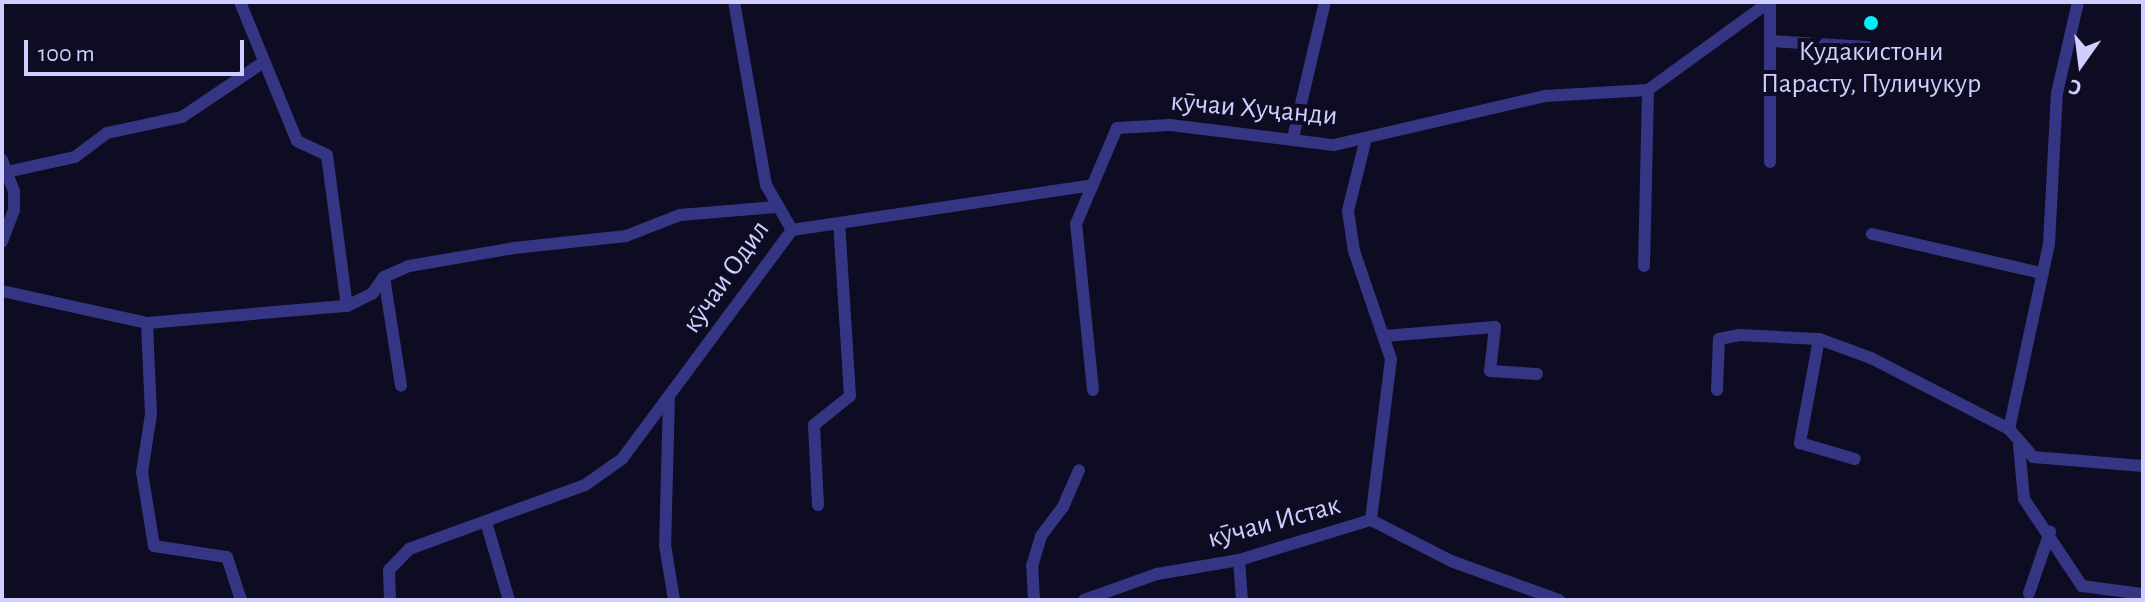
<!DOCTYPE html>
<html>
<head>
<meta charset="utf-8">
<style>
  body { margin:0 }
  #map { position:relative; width:2145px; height:602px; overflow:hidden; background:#0e0c22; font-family:"Alegreya Sans",sans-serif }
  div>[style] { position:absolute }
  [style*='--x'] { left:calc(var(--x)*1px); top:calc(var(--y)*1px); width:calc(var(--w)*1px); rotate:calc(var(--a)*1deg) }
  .street>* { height:12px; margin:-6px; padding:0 6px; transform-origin:6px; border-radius:6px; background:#343684 }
  .dots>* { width:22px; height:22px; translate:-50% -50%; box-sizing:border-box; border:4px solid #0e0c22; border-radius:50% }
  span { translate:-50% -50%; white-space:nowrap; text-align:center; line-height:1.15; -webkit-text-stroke:8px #0e0c22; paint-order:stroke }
  .poi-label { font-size:28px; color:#d0cdff }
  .street-label { font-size:28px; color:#d0cdff }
  .frame { position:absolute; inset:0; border:4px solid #d0cdff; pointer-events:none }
  .north { position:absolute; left:2041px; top:24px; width:80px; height:80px; -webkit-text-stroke:6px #0e0c22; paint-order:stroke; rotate:194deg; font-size:22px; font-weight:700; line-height:32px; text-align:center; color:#d0cdff }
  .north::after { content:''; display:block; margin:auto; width:28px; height:36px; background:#d0cdff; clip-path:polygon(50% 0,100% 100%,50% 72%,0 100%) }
  .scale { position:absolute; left:24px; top:40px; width:220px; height:36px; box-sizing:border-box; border:4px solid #d0cdff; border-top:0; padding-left:10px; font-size:24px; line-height:28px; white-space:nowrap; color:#d0cdff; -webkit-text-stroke:6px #0e0c22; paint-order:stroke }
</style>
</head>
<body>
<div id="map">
  <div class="street">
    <i style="--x:240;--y:2;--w:150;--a:67.7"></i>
    <i style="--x:297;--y:141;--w:33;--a:25"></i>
    <i style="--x:327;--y:155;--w:152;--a:82.5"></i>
    <i style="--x:1770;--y:2;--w:160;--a:90"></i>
    <i style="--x:1770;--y:41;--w:97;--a:3.5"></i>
    <i style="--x:1293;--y:138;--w:140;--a:-76.8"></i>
    <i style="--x:1366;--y:138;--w:75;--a:103.9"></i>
    <i style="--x:1348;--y:211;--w:40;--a:81.5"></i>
    <i style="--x:1354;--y:251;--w:114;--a:71.1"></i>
    <i style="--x:1391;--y:359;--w:162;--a:97.1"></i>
    <i style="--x:2;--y:160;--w:33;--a:69"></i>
    <i style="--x:14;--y:191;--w:19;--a:90"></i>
    <i style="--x:14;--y:210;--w:34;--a:111"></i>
    <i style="--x:2;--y:173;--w:75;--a:-12.4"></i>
    <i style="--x:75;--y:157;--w:40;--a:-37"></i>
    <i style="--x:107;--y:133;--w:77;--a:-12"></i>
    <i style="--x:182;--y:117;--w:99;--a:-33.9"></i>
    <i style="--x:792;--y:230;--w:304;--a:-8.5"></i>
    <i style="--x:1872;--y:234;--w:173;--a:13"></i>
    <i style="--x:1644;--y:266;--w:176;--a:-88.7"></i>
    <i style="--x:384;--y:277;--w:110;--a:81.1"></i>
    <i style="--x:2;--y:291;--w:148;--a:12.4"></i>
    <i style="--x:147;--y:323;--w:201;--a:-4.9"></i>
    <i style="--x:347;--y:306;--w:28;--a:-26"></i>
    <i style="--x:372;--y:294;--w:21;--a:-55"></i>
    <i style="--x:384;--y:277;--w:27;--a:-24"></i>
    <i style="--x:409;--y:266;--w:107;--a:-9.7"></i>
    <i style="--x:514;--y:248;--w:113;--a:-6.1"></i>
    <i style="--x:626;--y:236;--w:58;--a:-21.3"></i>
    <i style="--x:680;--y:215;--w:96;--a:-4.8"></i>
    <i style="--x:147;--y:323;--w:91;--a:87.5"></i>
    <i style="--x:151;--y:414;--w:59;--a:98.8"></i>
    <i style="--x:142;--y:472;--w:75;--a:80.8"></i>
    <i style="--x:154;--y:546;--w:74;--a:8.6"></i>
    <i style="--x:227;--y:557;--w:45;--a:72"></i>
    <i style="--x:1384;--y:336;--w:111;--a:-4.6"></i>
    <i style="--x:1495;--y:327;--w:44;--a:96.5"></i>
    <i style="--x:1490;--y:371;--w:47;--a:3.7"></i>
    <i style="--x:1819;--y:339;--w:106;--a:100.4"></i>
    <i style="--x:1800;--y:443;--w:57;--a:16.2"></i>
    <i style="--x:1093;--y:390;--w:167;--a:-95.8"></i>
    <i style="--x:1076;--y:224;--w:104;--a:-66.9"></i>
    <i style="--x:1117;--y:128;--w:53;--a:-3.2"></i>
    <i style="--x:1170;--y:125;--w:165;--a:7"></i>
    <i style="--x:1334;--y:145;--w:217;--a:-13.1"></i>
    <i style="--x:1545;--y:96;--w:103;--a:-3.3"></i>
    <i style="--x:1648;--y:90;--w:150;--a:-36"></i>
    <i style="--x:1717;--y:390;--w:51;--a:-87.8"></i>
    <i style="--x:1719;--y:339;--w:21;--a:-11"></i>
    <i style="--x:1740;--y:335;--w:79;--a:2.9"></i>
    <i style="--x:1819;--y:339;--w:55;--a:20.1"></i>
    <i style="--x:1871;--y:358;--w:155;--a:27.2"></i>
    <i style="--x:2009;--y:429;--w:37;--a:49"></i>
    <i style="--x:2033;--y:457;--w:110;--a:4.7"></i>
    <i style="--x:669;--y:396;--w:149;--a:91.5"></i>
    <i style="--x:665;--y:545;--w:56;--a:80.7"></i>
    <i style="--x:2009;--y:429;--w:189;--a:-77.8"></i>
    <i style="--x:2049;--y:244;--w:151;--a:-87"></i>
    <i style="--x:2057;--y:93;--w:93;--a:-77"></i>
    <i style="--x:2019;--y:445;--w:54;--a:84.7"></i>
    <i style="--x:2024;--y:499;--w:105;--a:56.3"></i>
    <i style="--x:2082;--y:586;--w:62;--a:7.5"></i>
    <i style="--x:818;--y:505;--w:80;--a:-92.9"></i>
    <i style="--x:814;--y:425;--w:46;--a:-38.9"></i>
    <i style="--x:850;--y:396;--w:173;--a:-93.6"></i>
    <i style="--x:486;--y:522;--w:81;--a:73.6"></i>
    <i style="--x:1239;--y:560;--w:40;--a:85.7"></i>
    <i style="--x:2029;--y:593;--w:65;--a:-71"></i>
    <i style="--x:390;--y:600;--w:30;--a:-92"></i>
    <i style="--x:389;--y:570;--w:29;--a:-46"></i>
    <i style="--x:409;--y:549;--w:187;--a:-20"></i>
    <i style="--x:585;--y:485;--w:45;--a:-35.1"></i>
    <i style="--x:622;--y:459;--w:285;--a:-53.4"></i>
    <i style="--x:792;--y:230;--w:52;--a:-120"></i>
    <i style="--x:766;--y:185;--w:186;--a:-99.9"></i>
    <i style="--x:1034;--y:600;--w:34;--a:-93"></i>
    <i style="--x:1032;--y:566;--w:31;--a:-73"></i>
    <i style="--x:1041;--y:536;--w:36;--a:-53"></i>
    <i style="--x:1063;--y:507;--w:40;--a:-66.6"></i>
    <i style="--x:1084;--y:600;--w:77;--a:-19.6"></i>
    <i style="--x:1157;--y:574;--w:83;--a:-9.7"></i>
    <i style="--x:1239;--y:560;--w:138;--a:-16.9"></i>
    <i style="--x:1371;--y:520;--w:90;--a:27.1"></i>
    <i style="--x:1451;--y:561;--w:115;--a:19.9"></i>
  </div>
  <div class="dots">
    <i style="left:1871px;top:23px;background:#00eff8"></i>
  </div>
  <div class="poi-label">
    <span style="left:1871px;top:68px">Кудакистони<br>Парасту, Пуличукур</span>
  </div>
  <div class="street-label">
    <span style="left:1254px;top:109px;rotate:5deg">кӯчаи Хуҷанди</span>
    <span style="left:726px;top:277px;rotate:-55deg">кӯчаи Одил</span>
    <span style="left:1274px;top:522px;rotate:-15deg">кӯчаи Истак</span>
  </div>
  <div class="frame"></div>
  <div class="north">С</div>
  <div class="scale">100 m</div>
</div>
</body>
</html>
